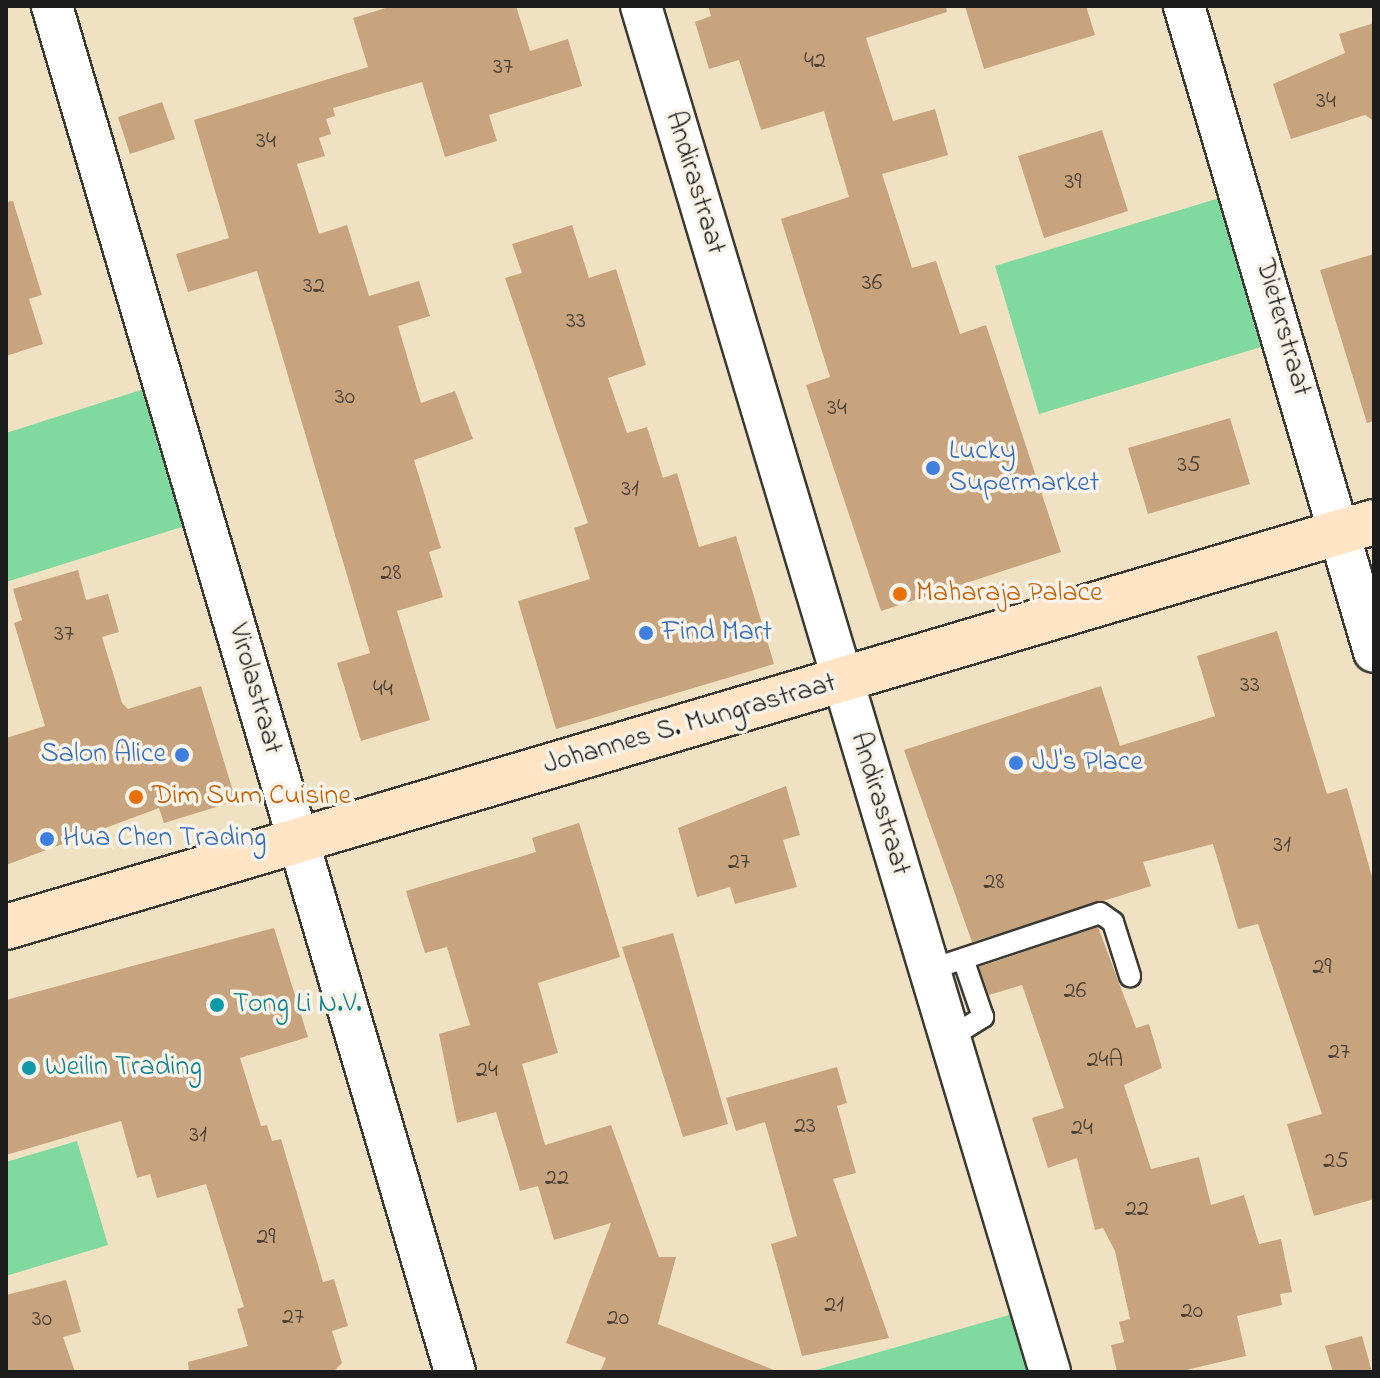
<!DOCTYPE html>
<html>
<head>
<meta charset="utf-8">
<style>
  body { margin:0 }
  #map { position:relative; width:1380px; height:1378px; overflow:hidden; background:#f1e1c3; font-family:"Indie Flower",sans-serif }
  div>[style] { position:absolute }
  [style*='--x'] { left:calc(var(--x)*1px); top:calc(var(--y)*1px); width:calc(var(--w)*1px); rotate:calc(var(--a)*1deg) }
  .green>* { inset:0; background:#80daa0 }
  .building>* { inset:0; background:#c8a47e }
  .roads { filter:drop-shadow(2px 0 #3c3a35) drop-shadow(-2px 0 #3c3a35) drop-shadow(0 2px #3c3a35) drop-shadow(0 -2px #3c3a35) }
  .lane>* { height:20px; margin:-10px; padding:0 10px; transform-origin:10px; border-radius:10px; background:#fff }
  .street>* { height:40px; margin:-20px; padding:0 20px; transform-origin:20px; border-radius:20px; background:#fff }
  .secondary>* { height:44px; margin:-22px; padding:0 22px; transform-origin:22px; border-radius:22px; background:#ffe4c6 }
  .dots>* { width:22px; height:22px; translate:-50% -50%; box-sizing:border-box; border:4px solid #f7f3e8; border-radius:50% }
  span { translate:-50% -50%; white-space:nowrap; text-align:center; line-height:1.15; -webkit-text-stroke:7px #f7f3e8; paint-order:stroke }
  .number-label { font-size:24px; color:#473e34 }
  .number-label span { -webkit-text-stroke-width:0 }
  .street-label { font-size:28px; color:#1c1c1c }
  .shop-label { font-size:28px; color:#366cbe }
  .left { translate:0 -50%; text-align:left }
  .right { translate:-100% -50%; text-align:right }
  .food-label { font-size:28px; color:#c56008 }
  .culture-label { font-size:28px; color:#0d838f }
  .frame { position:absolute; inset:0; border:8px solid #1c1c1c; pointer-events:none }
</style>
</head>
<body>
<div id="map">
  <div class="green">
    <i style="clip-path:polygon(1226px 196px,1271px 344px,1039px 414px,995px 266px)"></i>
    <i style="clip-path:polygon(144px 389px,185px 526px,6px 582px,6px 433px)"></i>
    <i style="clip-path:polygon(77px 1141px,108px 1245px,6px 1276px,6px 1162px)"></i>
    <i style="clip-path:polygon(1023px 1311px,1040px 1372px,809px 1372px)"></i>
  </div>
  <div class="building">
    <i style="clip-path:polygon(392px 6px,516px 6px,530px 51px,568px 39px,582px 86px,489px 115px,497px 141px,445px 157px,422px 82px,333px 108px,335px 116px,326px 119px,331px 134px,319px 138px,325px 156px,297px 164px,319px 234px,347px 225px,369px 296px,419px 281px,430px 316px,398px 326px,421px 403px,455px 391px,473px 439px,414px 460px,441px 548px,429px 552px,443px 597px,397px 611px,430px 720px,361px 741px,337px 663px,370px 653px,257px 271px,188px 292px,176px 254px,229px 238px,194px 120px,368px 67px,353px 18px)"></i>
    <i style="clip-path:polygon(708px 6px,946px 6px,947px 12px,866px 38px,893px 121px,935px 109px,948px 155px,882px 174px,912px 268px,936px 261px,960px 334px,986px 325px,1061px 552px,881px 611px,806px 385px,830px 377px,781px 219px,849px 197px,824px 111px,761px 130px,739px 60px,709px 69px,695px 22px,711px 16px)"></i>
    <i style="clip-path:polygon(965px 6px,1086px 6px,1095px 35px,984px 69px)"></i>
    <i style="clip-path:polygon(1374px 23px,1374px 121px,1365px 115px,1291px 139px,1273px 84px,1345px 53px,1339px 34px)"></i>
    <i style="clip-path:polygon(162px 102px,175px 139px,130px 154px,118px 117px)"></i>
    <i style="clip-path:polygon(1102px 130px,1128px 211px,1044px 238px,1018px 156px)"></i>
    <i style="clip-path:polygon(13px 201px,42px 295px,29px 299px,43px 344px,6px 356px,6px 202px)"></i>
    <i style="clip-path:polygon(572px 225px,589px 278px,616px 269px,646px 365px,608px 378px,627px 433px,647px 427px,663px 478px,677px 473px,699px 547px,736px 536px,774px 664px,556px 729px,518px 601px,590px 579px,574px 528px,588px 523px,505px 278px,522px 273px,512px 244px)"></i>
    <i style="clip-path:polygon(1374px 254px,1374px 421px,1367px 423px,1320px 270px)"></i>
    <i style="clip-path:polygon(1230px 418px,1250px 484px,1148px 514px,1128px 448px)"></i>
    <i style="clip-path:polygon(78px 570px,86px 600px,108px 594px,119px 632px,102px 637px,122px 703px,128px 709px,201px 686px,236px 801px,164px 823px,159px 808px,6px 865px,6px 738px,45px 726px,14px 623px,22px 620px,13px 589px)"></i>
    <i style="clip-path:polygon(1277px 631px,1327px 794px,1347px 788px,1374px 884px,1374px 1199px,1314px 1216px,1287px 1124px,1322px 1114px,1258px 924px,1238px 929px,1213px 844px,1143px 862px,1151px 886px,972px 942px,904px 750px,1101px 686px,1120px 746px,1215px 716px,1197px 656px)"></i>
    <i style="clip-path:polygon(786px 786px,800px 835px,783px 840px,797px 887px,735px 904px,730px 887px,697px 897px,678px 828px)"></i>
    <i style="clip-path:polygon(579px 823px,620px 957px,538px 983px,558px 1053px,522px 1064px,545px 1145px,611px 1125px,659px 1257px,676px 1257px,658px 1324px,779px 1372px,600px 1372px,606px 1358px,566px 1343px,611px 1223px,554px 1240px,538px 1186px,520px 1191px,496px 1112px,457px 1123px,439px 1034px,470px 1025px,447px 947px,425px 953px,406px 891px,536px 852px,532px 838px)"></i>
    <i style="clip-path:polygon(1098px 927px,1136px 1028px,1149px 1024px,1162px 1068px,1124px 1085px,1151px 1169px,1199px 1157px,1211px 1205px,1244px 1195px,1259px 1244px,1281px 1239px,1292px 1292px,1280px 1294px,1282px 1305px,1237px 1316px,1246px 1356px,1177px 1372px,1117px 1372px,1111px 1345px,1124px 1342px,1119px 1322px,1130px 1319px,1115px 1251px,1103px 1228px,1095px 1230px,1077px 1158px,1048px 1168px,1032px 1118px,1064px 1108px,1022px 985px,989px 995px,979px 967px)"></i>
    <i style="clip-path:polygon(274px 928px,308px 1037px,240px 1058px,261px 1126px,267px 1125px,272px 1141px,281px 1139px,323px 1282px,334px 1279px,348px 1326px,332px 1331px,342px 1363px,333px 1372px,189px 1372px,188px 1362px,248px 1346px,237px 1309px,244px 1307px,206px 1184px,157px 1198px,150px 1174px,137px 1178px,121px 1121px,6px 1155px,6px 1000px)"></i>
    <i style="clip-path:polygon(673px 933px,728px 1124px,683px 1137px,622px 947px)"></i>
    <i style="clip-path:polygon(837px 1067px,847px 1103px,837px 1106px,856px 1173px,833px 1179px,889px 1338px,802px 1356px,771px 1244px,797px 1236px,765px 1122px,736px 1131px,726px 1098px)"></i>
    <i style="clip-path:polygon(66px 1280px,81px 1332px,63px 1337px,75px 1372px,6px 1372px,6px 1295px)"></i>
    <i style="clip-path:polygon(1362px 1336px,1372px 1372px,1333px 1372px,1325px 1346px)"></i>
  </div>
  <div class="roads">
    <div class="lane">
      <i style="--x:929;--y:970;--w:180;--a:-18.4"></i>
      <i style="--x:1100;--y:913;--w:16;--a:35"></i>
      <i style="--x:1113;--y:922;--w:57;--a:72.5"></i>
      <i style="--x:951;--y:1037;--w:38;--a:-32"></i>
      <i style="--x:983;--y:1017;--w:61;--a:-109"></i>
    </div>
    <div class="street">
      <i style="--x:52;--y:6;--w:1424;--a:73.56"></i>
      <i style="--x:641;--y:6;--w:1426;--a:73.33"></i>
      <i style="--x:1184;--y:6;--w:673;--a:73.61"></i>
    </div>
    <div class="secondary">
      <i style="--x:6;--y:927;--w:1427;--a:-16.49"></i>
    </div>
  </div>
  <div class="dots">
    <i style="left:933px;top:468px;background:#3f7fe0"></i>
    <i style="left:900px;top:594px;background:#e8710a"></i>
    <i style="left:646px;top:633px;background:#3f7fe0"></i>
    <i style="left:182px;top:755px;background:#3f7fe0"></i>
    <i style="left:1016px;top:763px;background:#3f7fe0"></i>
    <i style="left:136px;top:797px;background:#e8710a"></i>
    <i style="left:47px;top:839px;background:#3f7fe0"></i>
    <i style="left:217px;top:1005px;background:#0f9aa8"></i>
    <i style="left:29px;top:1068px;background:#0f9aa8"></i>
  </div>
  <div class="number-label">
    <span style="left:815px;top:62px">42</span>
    <span style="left:503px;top:68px">37</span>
    <span style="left:1326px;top:102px">34</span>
    <span style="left:266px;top:142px">34</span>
    <span style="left:1073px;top:183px">39</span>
    <span style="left:872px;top:284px">36</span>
    <span style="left:314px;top:287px">32</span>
    <span style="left:576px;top:322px">33</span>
    <span style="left:345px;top:398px">30</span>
    <span style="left:837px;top:409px">34</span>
    <span style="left:1189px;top:466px">35</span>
    <span style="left:630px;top:490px">31</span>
    <span style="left:391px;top:574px">28</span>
    <span style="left:64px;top:635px">37</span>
    <span style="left:1250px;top:686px">33</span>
    <span style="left:383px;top:690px">44</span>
    <span style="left:1282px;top:846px">31</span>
    <span style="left:739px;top:863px">27</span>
    <span style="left:994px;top:883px">28</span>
    <span style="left:1322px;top:968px">29</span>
    <span style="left:1075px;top:992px">26</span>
    <span style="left:1339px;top:1053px">27</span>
    <span style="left:1105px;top:1061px">24A</span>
    <span style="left:487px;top:1071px">24</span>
    <span style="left:805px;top:1127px">23</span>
    <span style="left:1082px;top:1129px">24</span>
    <span style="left:198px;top:1136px">31</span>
    <span style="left:1336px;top:1162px">25</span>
    <span style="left:557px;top:1179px">22</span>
    <span style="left:1137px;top:1210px">22</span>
    <span style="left:266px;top:1238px">29</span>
    <span style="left:834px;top:1306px">21</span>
    <span style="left:1192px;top:1312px">20</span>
    <span style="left:293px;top:1318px">27</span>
    <span style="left:618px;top:1319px">20</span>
    <span style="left:42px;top:1320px">30</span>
  </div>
  <div class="street-label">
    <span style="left:694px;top:183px;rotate:73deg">Andirastraat</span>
    <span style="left:1282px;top:328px;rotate:74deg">Dieterstraat</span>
    <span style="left:254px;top:689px;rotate:74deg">Virolastraat</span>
    <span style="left:690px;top:725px;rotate:-16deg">Johannes S. Mungrastraat</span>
    <span style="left:879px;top:804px;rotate:73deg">Andirastraat</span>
  </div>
  <div class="shop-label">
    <span class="left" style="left:949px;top:468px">Lucky<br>Supermarket</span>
    <span class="left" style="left:662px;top:633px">Find Mart</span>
    <span class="right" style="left:166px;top:755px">Salon Alice</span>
    <span class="left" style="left:1032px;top:763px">JJ's Place</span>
    <span class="left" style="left:63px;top:839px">Hua Chen Trading</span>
  </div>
  <div class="food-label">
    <span class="left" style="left:916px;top:594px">Maharaja Palace</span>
    <span class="left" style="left:152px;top:797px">Dim Sum Cuisine</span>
  </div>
  <div class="culture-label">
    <span class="left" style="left:233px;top:1005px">Tong Li N.V.</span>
    <span class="left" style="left:45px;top:1068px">Weilin Trading</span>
  </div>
  <div class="frame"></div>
</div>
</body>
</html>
